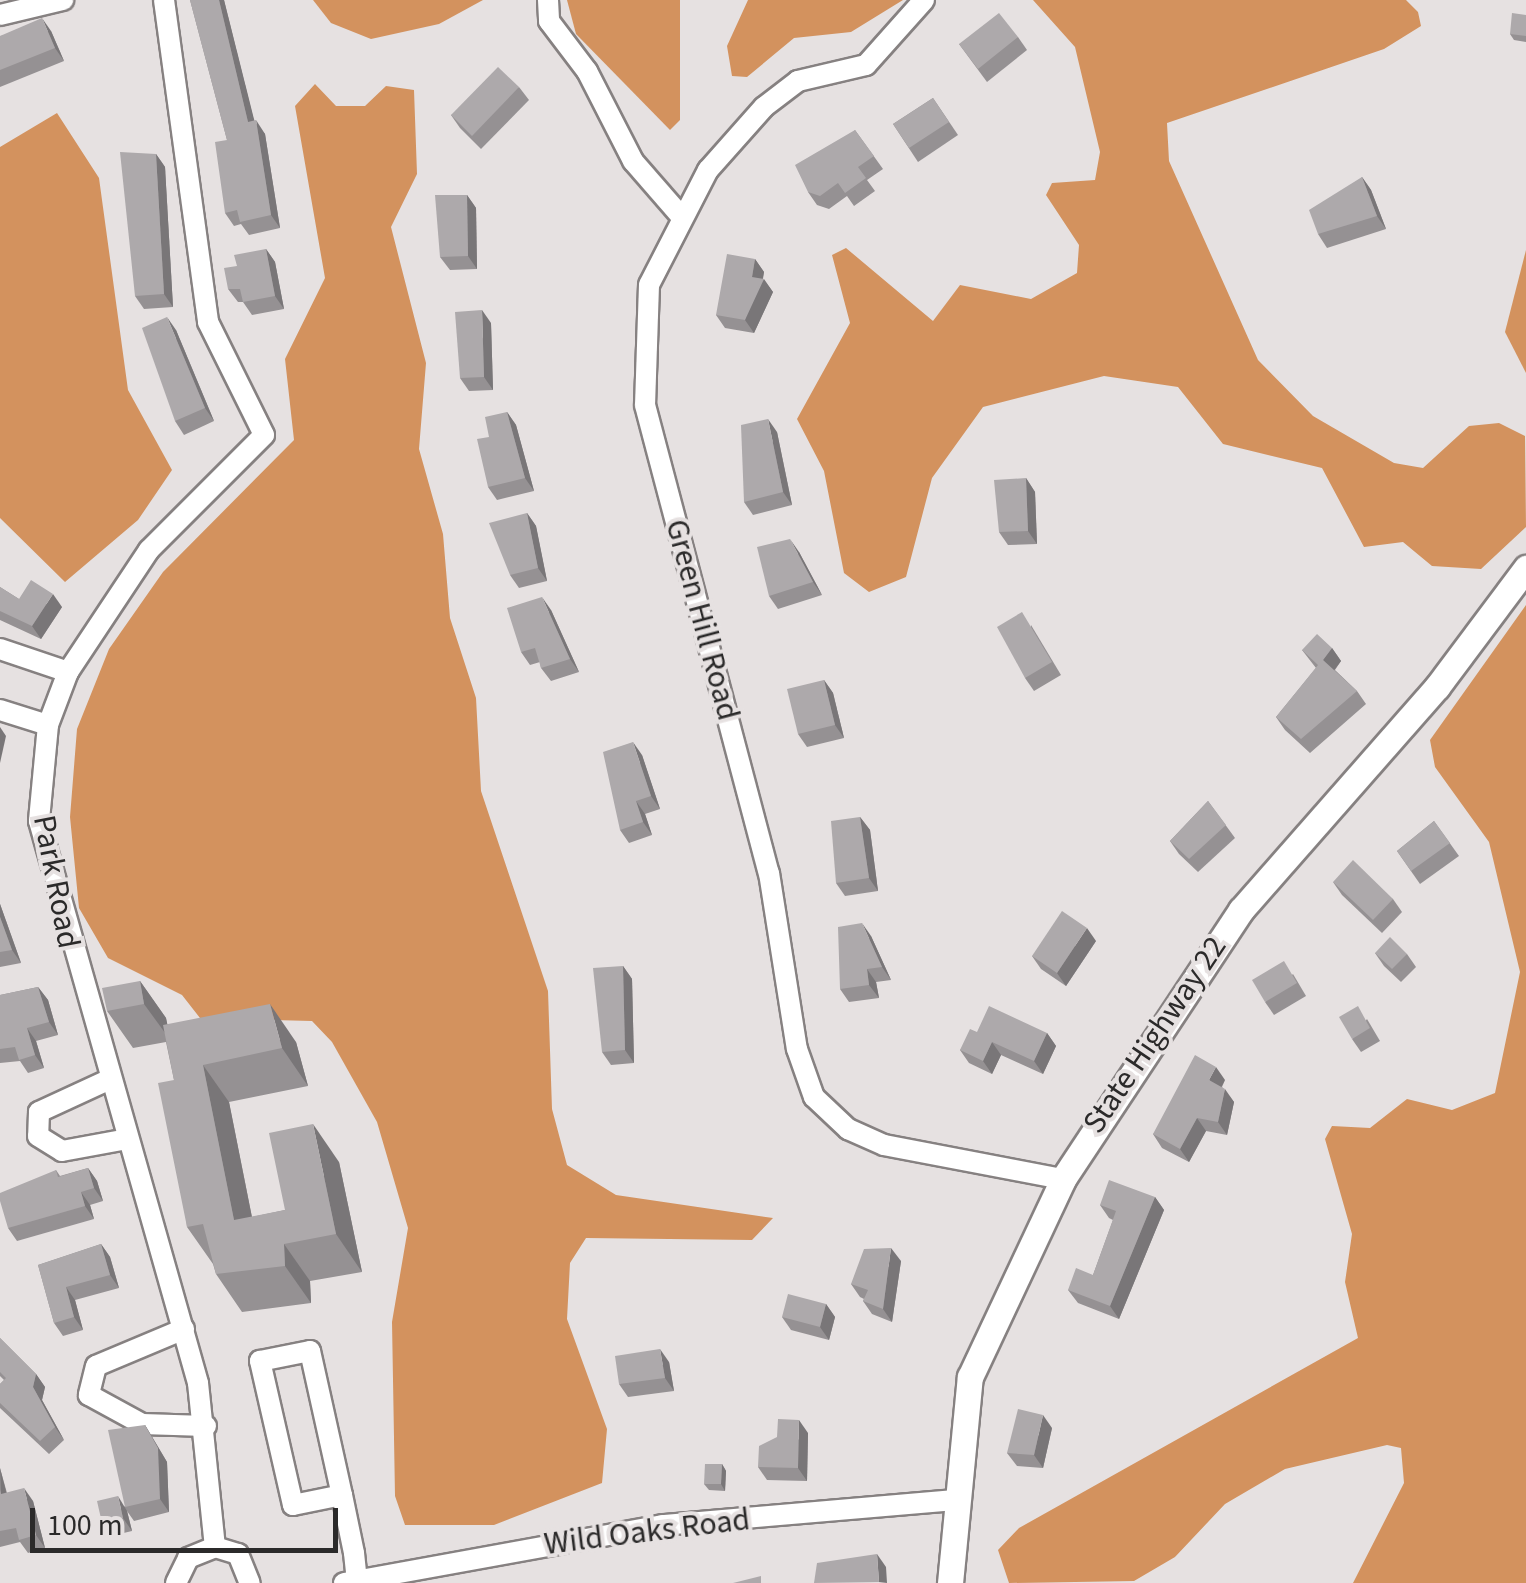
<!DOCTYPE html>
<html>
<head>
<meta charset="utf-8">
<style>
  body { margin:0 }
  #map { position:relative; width:1526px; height:1583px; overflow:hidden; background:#e6e1e1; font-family:"Source Sans 3",sans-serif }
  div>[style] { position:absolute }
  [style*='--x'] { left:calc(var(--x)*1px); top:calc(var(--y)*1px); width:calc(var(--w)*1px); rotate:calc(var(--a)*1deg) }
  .forest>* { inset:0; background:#d3925e }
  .roads { filter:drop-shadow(2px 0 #868181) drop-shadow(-2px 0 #868181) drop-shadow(0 2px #868181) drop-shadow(0 -2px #868181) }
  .minor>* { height:20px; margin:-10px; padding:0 10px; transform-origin:10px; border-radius:10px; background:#fff }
  .major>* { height:25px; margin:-12.5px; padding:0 12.5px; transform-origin:12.5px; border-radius:12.5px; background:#fff }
  .wall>* { inset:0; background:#959193 }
  .shaded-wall>* { inset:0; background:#797678 }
  .building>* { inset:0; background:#ada9ab }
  span { translate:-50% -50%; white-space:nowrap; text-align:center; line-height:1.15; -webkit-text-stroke:8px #e6e1e1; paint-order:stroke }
  .street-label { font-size:32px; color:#2b2a2a }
  .scale { position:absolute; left:30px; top:1508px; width:308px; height:45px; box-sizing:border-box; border:5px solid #2b2a2a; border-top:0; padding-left:12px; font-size:30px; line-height:35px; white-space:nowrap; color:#2b2a2a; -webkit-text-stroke:8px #e6e1e1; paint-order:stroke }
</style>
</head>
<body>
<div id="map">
  <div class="forest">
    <i style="clip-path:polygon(313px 0,483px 0,439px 24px,371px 39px,331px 23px)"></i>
    <i style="clip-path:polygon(567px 0,680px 0,680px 120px,670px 130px,576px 34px)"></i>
    <i style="clip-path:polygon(748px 0,903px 0,851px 32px,794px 38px,747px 77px,732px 76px,727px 46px)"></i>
    <i style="clip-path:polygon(1033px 0,1406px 0,1418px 12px,1421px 26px,1384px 49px,1167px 123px,1169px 161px,1258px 360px,1313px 416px,1394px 463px,1423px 468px,1469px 426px,1499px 423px,1525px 436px,1526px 527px,1481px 569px,1432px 566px,1403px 542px,1364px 547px,1322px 468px,1223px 444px,1178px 387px,1104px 376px,983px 407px,932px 478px,906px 577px,869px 592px,844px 573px,824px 471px,797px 419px,850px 323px,832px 255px,846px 248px,933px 321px,960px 285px,1031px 299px,1077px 273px,1079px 245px,1046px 195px,1052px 183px,1095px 180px,1100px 152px,1075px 47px)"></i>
    <i style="clip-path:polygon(315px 84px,336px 106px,365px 106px,386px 86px,414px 90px,417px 174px,391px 227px,426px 363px,419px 449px,443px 534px,450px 618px,476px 698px,481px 791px,548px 991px,552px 1109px,567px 1165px,616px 1195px,773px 1218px,752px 1240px,586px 1238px,570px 1263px,567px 1319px,607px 1429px,602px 1483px,494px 1525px,405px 1525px,395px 1496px,392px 1322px,408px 1228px,377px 1122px,332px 1042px,312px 1021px,200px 1018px,182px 995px,108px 958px,79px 908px,70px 817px,77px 729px,109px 649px,163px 572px,294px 440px,285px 359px,325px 278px,295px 106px)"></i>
    <i style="clip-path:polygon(57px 113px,99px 178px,128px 390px,172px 470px,138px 520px,65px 582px,0 518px,0 147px)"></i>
    <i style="clip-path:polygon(1526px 250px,1526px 373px,1505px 332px)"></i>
    <i style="clip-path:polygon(1526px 605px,1526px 1583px,1353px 1583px,1404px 1483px,1401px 1448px,1387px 1445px,1285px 1469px,1225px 1504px,1175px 1557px,1134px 1581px,1009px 1583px,998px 1550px,1019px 1528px,1358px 1338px,1345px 1282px,1352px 1234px,1325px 1139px,1332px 1126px,1370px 1128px,1407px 1099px,1452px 1110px,1495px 1093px,1520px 972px,1489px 842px,1435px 767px,1430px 740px)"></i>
  </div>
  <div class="roads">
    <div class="minor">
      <i style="--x:164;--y:0;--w:325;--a:82.2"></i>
      <i style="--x:208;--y:322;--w:126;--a:63.6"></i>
      <i style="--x:264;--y:435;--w:163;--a:135"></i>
      <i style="--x:149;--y:550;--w:146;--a:123.6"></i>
      <i style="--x:68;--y:672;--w:57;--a:110.7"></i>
      <i style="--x:48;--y:725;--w:96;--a:95.4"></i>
      <i style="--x:39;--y:821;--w:584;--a:74.2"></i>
      <i style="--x:198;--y:1383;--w:165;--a:84.1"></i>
      <i style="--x:548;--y:0;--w:21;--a:87"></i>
      <i style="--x:549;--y:21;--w:63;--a:52.8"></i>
      <i style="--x:587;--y:71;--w:101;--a:62.9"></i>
      <i style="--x:633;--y:161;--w:72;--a:49"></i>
      <i style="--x:924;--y:0;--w:87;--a:131.7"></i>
      <i style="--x:866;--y:65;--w:70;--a:166.8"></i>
      <i style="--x:798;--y:81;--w:43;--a:142.6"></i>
      <i style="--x:764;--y:107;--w:84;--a:131.6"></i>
      <i style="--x:708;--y:170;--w:129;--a:117.2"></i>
      <i style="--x:649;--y:285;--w:120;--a:91.9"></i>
      <i style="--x:645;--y:405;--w:484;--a:75.2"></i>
      <i style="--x:769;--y:873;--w:178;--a:81"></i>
      <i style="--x:797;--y:1049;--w:51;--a:70.5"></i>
      <i style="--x:814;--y:1097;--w:47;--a:43.3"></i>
      <i style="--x:848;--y:1129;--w:39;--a:24"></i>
      <i style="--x:884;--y:1145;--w:182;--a:10.8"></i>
      <i style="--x:0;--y:15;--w:65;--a:-13.4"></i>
      <i style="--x:0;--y:649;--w:72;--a:18.7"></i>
      <i style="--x:0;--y:710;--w:50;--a:17.4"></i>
      <i style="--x:106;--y:1081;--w:74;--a:155.2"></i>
      <i style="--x:39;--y:1112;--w:24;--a:92"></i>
      <i style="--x:38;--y:1136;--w:28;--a:32"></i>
      <i style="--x:62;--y:1151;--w:61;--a:-10.4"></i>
      <i style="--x:184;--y:1329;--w:95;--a:157.2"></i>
      <i style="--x:96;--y:1366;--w:30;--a:104"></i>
      <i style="--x:89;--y:1395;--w:60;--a:28.7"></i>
      <i style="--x:142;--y:1424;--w:64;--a:1.8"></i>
      <i style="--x:342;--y:1495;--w:50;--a:168.5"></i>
      <i style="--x:293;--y:1505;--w:148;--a:-102.9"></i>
      <i style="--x:260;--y:1361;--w:51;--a:-11.3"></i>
      <i style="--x:310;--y:1351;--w:148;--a:77.5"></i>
      <i style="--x:342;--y:1495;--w:59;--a:78.3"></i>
      <i style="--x:354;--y:1553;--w:29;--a:84"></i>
      <i style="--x:176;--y:1583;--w:28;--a:-64"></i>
      <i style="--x:188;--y:1558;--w:29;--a:-22"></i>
      <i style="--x:215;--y:1547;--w:24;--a:17"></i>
      <i style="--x:238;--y:1554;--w:31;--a:68"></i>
      <i style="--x:344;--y:1583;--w:324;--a:-10.3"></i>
      <i style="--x:663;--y:1525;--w:292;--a:-4.9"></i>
    </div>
    <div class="major">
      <i style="--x:950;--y:1583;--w:207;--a:-84.5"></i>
      <i style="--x:970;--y:1377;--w:219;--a:-64.8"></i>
      <i style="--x:1063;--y:1179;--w:323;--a:-56.5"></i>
      <i style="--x:1241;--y:910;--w:297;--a:-48.7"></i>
      <i style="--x:1437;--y:687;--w:149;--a:-53.2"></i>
    </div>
  </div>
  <div class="wall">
    <i style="clip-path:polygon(190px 0,224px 0,254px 121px,265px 134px,280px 228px,249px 235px,241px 224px,234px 226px,225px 213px,227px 140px)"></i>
    <i style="clip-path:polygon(1526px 15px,1526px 42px,1514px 40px,1510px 34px)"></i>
    <i style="clip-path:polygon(51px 31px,64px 61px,0 87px,0 36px)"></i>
    <i style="clip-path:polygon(1018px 37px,1027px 50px,987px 82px,959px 44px)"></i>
    <i style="clip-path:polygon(519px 87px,529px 100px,481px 149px,460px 128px,451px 115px)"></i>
    <i style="clip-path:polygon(933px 98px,958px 135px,918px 162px,893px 124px)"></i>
    <i style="clip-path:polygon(855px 130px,883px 169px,867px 180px,875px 191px,854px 206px,847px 196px,829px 209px,817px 205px,808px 192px)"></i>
    <i style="clip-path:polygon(156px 154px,165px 167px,173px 307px,144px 309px,135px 296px)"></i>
    <i style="clip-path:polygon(1362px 177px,1371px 190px,1386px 229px,1327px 248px,1318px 234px)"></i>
    <i style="clip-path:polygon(467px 195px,476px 208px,477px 269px,450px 270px,440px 257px)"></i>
    <i style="clip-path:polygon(266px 249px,275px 262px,284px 309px,252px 315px,243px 302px,238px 302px,228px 289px,237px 266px)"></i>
    <i style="clip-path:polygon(755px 259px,764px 272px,763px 279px,773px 292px,754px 333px,725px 328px,716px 315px)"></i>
    <i style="clip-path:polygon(491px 323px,493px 390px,469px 391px,460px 378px)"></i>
    <i style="clip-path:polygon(176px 330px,214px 421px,184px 435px,175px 421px)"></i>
    <i style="clip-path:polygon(507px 412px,516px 425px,534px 491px,497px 500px,488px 487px,489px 437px)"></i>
    <i style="clip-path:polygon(777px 432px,792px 505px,753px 515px,744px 502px)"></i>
    <i style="clip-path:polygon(1026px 478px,1035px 492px,1037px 544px,1008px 545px,999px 532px)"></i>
    <i style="clip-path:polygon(527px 513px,536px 526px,547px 581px,519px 588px,510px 575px)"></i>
    <i style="clip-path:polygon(799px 552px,822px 595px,778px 609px,769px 596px)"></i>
    <i style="clip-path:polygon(0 587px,19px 599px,62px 607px,41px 639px,0 620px)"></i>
    <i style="clip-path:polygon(551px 610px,579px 672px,551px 681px,541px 668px,540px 662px,530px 665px,521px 652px)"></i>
    <i style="clip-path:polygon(1031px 625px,1061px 675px,1034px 691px,1025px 678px)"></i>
    <i style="clip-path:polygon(1332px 648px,1341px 661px,1335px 670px,1357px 691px,1366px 704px,1310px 753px,1285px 730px,1276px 717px,1316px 668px,1302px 650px)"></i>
    <i style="clip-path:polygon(824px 680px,833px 693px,844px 738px,807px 747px,798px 734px)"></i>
    <i style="clip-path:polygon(642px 755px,660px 809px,645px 814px,652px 835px,629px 843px,620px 830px)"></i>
    <i style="clip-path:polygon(1208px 801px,1235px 838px,1198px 872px,1179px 854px,1170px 841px)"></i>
    <i style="clip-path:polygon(860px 817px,870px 830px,878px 891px,845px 896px,836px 883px)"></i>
    <i style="clip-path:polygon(1434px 821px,1459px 856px,1420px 884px,1397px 851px)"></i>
    <i style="clip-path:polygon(1333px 882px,1393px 899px,1402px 912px,1382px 933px,1342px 895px)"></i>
    <i style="clip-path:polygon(0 904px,21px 963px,0 967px)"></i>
    <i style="clip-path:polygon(871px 936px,891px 980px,876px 982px,879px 998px,849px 1002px,840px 989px)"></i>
    <i style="clip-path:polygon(1096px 941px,1066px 986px,1041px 969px,1032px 956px)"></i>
    <i style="clip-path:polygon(1375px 953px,1407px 954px,1416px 967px,1401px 982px,1384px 966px)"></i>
    <i style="clip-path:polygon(623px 966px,632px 979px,634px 1063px,611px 1065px,602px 1052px)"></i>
    <i style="clip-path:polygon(1293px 974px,1306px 996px,1274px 1015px,1265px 1002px)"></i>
    <i style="clip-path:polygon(140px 981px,166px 1018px,167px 1024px,296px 1042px,308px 1086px,229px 1102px,252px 1217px,285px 1210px,339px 1162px,362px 1272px,310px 1281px,311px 1303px,242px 1312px,216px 1274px,213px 1264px,187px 1227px,174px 1080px,166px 1042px,133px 1048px,107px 1011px)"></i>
    <i style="clip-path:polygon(38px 987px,48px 1000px,58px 1035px,36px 1041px,44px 1068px,28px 1073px,20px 1061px,0 1063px,0 995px)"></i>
    <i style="clip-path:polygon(1367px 1019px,1380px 1041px,1361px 1052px,1352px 1039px)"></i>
    <i style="clip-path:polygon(977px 1032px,1047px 1033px,1056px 1046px,1043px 1074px,1001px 1055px,992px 1074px,969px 1063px,960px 1050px)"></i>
    <i style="clip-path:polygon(1225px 1080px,1222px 1087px,1234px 1102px,1227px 1135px,1206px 1131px,1189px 1162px,1162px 1148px,1153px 1134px)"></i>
    <i style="clip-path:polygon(88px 1168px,97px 1181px,103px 1201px,90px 1205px,94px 1219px,17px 1241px,8px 1228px,56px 1170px,60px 1176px)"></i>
    <i style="clip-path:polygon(1155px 1197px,1164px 1210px,1119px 1319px,1078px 1303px,1068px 1290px,1093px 1275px,1113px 1220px,1109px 1218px,1100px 1205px)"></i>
    <i style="clip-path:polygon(101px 1244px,110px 1257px,119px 1288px,75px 1300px,83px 1330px,63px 1336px,54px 1323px,38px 1265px)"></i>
    <i style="clip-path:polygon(901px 1261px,892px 1322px,872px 1314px,863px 1301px,864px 1299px,860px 1297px,851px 1284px)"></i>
    <i style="clip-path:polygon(826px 1304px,835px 1317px,829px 1340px,791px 1330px,782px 1317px)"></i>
    <i style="clip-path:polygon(0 1338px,36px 1374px,45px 1387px,42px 1400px,64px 1440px,49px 1454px,0 1408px,0 1384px,4px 1380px,0 1376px)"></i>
    <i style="clip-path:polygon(669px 1362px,674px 1391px,628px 1397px,619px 1384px)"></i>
    <i style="clip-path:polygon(145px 1425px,167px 1462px,169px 1512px,134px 1521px,127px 1511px,132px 1531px,111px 1536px,102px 1523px,125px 1506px)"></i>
    <i style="clip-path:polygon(1052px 1428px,1043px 1468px,1017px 1466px,1007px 1453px)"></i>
    <i style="clip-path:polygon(808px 1433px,807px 1481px,767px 1480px,758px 1467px)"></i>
    <i style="clip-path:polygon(722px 1464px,726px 1471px,725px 1491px,709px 1490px,704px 1484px)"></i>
    <i style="clip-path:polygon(0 1468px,7px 1493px,33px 1501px,45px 1548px,28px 1553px,20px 1542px,0 1547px)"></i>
  </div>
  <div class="shaded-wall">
    <i style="clip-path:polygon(219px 0,224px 0,258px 135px,248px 122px)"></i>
    <i style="clip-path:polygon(42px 18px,51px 31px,64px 61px,55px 48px)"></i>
    <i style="clip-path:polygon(256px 120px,265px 134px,280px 228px,271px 215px)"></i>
    <i style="clip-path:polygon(156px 154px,165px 167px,173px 307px,164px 294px)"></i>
    <i style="clip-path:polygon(1362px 177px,1371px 190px,1386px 229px,1377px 216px)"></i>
    <i style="clip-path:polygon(467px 195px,476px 208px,477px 269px,468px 256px)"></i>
    <i style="clip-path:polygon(266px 249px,275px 262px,284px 309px,275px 296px)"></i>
    <i style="clip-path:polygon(755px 259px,764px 272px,762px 282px,764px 279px,773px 292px,754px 333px,745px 320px)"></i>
    <i style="clip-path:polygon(482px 310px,491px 323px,493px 390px,484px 377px)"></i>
    <i style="clip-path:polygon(167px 317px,176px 330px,214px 421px,205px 408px)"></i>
    <i style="clip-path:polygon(507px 412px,516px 425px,534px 491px,525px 478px)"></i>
    <i style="clip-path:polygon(768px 419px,777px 432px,792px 505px,783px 492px)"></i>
    <i style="clip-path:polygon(1026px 478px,1035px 492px,1037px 544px,1028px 531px)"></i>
    <i style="clip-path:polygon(527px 513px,536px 526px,547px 581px,538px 568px)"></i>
    <i style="clip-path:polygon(790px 539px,799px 552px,822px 595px,813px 582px)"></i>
    <i style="clip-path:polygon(53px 594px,62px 607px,41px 639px,32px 626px)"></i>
    <i style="clip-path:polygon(542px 597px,551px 610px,579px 672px,570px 659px)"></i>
    <i style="clip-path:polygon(1332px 648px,1341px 661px,1332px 673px,1323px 660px)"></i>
    <i style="clip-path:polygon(824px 680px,833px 693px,844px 738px,835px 725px)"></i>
    <i style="clip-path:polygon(0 727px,6px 736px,0 763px)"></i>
    <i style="clip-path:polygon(633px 742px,642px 755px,660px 809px,651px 796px)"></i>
    <i style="clip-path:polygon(636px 801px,645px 814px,652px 835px,643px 822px)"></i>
    <i style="clip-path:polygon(860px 817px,870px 830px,878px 891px,869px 878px)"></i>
    <i style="clip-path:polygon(0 904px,21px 963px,12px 950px,0 917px)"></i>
    <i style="clip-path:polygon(862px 923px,871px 936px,891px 980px,882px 967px)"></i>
    <i style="clip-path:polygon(1087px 928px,1096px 941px,1066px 986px,1057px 973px)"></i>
    <i style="clip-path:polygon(623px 966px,632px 979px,634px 1063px,625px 1050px)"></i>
    <i style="clip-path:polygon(867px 969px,876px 982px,879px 998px,869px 985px)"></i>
    <i style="clip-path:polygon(140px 981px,166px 1018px,171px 1041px,144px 1004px)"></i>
    <i style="clip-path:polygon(38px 987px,48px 1000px,58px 1035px,49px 1022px)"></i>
    <i style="clip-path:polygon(270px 1004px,296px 1042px,308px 1086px,282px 1048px)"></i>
    <i style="clip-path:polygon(27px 1028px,36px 1041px,44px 1068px,35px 1055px)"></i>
    <i style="clip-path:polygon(1047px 1033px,1056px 1046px,1043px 1074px,1034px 1061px)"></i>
    <i style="clip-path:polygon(992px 1042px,1001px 1055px,992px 1074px,983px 1061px)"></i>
    <i style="clip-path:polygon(203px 1065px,229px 1102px,260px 1258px,234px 1220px)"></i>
    <i style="clip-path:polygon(1216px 1067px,1225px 1080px,1218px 1093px,1209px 1080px)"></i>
    <i style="clip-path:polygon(1225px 1089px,1234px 1102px,1227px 1135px,1218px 1122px)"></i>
    <i style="clip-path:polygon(1197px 1118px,1206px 1131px,1189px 1162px,1180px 1149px)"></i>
    <i style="clip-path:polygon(313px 1124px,339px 1162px,362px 1272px,336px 1234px)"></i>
    <i style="clip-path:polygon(88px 1168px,97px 1181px,103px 1201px,94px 1188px)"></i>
    <i style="clip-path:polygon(81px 1192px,90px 1205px,94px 1219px,85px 1206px)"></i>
    <i style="clip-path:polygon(1155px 1197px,1164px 1210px,1119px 1319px,1110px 1306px)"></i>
    <i style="clip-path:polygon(101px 1244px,110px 1257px,119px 1288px,110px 1275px)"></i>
    <i style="clip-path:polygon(284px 1244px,310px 1281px,311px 1303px,285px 1266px)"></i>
    <i style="clip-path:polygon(891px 1248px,901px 1261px,892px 1322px,883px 1309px)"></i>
    <i style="clip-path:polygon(66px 1287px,75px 1300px,83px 1330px,74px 1317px)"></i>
    <i style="clip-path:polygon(826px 1304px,835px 1317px,829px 1340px,820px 1327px)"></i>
    <i style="clip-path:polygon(660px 1349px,669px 1362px,674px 1391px,665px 1378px)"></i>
    <i style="clip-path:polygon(36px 1374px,45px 1387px,42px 1400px,64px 1440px,55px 1427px,33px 1387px)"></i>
    <i style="clip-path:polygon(1043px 1415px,1052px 1428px,1043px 1468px,1034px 1455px)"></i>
    <i style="clip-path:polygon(799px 1420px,808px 1433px,807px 1481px,798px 1468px)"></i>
    <i style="clip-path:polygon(145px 1425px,167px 1462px,169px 1512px,160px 1499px)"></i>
    <i style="clip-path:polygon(722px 1464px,726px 1471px,725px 1491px,721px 1484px)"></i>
    <i style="clip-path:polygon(0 1468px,10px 1507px,1px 1494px)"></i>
    <i style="clip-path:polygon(24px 1488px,33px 1501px,45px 1548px,36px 1535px)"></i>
    <i style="clip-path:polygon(118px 1496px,127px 1511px,132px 1531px,123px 1518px)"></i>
    <i style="clip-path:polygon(877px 1554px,886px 1567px,887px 1583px,879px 1582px)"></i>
  </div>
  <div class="building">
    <i style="clip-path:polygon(190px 0,219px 0,248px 122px,256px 120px,271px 215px,240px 222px,237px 210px,225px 213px,215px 142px,227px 140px)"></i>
    <i style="clip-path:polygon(999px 13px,1018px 37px,978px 69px,959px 44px)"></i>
    <i style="clip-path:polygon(1512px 13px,1526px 15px,1526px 36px,1510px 34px)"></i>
    <i style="clip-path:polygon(42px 18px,55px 48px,0 70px,0 36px)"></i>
    <i style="clip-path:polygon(498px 67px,519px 87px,472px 136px,451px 115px)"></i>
    <i style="clip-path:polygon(933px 98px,949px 122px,909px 148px,893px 124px)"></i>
    <i style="clip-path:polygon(855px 130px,874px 156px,858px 167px,866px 178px,845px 193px,838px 183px,820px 196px,808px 192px,795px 165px)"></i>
    <i style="clip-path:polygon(120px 152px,156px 154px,164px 294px,135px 296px)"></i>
    <i style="clip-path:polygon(1362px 177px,1377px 216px,1318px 234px,1309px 210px)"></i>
    <i style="clip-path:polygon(435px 195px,467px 195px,468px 256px,440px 257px)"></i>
    <i style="clip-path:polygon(266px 249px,275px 296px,243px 302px,240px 289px,228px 289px,224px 268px,237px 266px,234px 255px)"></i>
    <i style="clip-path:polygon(727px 254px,755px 259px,752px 277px,764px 279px,745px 320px,716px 315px)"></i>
    <i style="clip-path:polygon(482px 310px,484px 377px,460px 378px,455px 312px)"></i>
    <i style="clip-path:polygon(167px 317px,205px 408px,175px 421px,142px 328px)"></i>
    <i style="clip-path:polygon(507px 412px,525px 478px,488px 487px,477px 439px,489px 437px,485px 417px)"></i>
    <i style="clip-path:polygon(768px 419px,783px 492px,744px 502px,741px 425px)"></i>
    <i style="clip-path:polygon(1026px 478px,1028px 531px,999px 532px,994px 480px)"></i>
    <i style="clip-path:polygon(527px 513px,538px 568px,510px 575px,489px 523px)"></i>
    <i style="clip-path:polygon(790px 539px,813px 582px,769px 596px,757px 547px)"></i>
    <i style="clip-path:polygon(31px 580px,53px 594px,32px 626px,0 611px,0 587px,19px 599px)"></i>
    <i style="clip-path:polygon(542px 597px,570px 659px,541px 668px,535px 648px,521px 652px,507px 608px)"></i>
    <i style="clip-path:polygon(1022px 612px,1052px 662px,1025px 678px,997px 627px)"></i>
    <i style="clip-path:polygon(1317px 634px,1332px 648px,1323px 660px,1357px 691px,1301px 739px,1276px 717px,1318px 665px,1302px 650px)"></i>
    <i style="clip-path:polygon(824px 680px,835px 725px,798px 734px,787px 689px)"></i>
    <i style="clip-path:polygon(633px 742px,651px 796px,636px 801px,643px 822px,620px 830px,603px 752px)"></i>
    <i style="clip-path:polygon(1208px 801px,1226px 825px,1189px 859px,1170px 841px)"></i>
    <i style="clip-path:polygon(860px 817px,869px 878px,836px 883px,831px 821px)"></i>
    <i style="clip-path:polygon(1434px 821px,1450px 843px,1411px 871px,1397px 851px)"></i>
    <i style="clip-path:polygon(1353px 860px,1393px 899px,1373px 920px,1333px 882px)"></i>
    <i style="clip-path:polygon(1062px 911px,1087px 928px,1057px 973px,1032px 956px)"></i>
    <i style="clip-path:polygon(0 917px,12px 950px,0 952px)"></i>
    <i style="clip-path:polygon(862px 923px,882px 967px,867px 969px,869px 985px,840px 989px,838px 927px)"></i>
    <i style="clip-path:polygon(1390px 937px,1407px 954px,1392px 969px,1375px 953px)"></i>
    <i style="clip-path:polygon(1284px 961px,1297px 983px,1265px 1002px,1252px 980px)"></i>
    <i style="clip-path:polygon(623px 966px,625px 1050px,602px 1052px,593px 968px)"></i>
    <i style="clip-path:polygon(140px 981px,144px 1004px,107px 1011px,102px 988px)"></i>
    <i style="clip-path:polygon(38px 987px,49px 1022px,27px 1028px,35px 1055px,19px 1060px,15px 1047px,0 1049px,0 995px)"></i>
    <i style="clip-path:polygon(270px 1004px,282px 1048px,203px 1065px,234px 1220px,285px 1210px,269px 1133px,313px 1124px,336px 1234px,284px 1244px,285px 1266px,216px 1274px,203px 1224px,187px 1227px,158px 1083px,174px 1080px,163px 1025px)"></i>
    <i style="clip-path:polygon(989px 1006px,1047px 1033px,1034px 1061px,992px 1042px,983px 1061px,960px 1050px,970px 1029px,977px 1032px)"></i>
    <i style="clip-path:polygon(1358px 1006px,1370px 1028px,1352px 1039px,1339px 1017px)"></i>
    <i style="clip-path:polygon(1195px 1055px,1216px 1067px,1209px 1080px,1225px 1089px,1218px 1122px,1197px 1118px,1180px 1149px,1153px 1134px)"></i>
    <i style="clip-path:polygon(88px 1168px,94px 1188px,81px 1192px,85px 1206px,8px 1228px,0 1201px,0 1193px,56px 1170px,58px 1177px)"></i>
    <i style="clip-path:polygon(1109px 1180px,1155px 1197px,1110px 1306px,1068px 1290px,1076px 1268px,1093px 1275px,1116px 1211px,1100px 1205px)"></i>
    <i style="clip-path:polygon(101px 1244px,110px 1275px,66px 1287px,74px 1317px,54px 1323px,38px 1265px)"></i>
    <i style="clip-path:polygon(891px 1248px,883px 1309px,863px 1301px,868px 1290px,851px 1284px,864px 1249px)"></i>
    <i style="clip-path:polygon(788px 1294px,826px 1304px,820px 1327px,782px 1317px)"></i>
    <i style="clip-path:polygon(0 1338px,36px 1374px,33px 1387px,55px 1427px,40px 1441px,0 1403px,0 1384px,6px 1378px,0 1372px)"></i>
    <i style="clip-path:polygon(660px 1349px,665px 1378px,619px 1384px,615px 1356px)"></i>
    <i style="clip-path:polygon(1018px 1409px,1043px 1415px,1034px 1455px,1007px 1453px)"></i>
    <i style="clip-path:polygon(778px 1419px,799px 1420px,798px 1468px,758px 1467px,759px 1446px,777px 1437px)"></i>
    <i style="clip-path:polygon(145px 1425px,158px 1448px,160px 1499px,125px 1507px,108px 1430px)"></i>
    <i style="clip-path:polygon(705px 1464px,722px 1464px,721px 1484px,704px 1484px)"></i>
    <i style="clip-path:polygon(24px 1488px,36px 1535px,19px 1540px,16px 1528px,0 1531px,0 1490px,1px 1494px)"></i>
    <i style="clip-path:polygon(118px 1496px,123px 1518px,102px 1523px,97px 1501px)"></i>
    <i style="clip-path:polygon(877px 1554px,879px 1582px,814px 1583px,817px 1563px)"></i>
    <i style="clip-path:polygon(761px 1576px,761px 1583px,733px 1583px)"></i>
  </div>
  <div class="street-label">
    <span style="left:702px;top:620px;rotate:75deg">Green Hill Road</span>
    <span style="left:56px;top:882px;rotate:79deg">Park Road</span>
    <span style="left:1155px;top:1035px;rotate:-56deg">State Highway 22</span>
    <span style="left:647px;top:1532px;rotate:-7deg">Wild Oaks Road</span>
  </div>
  <div class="scale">100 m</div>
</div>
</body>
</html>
